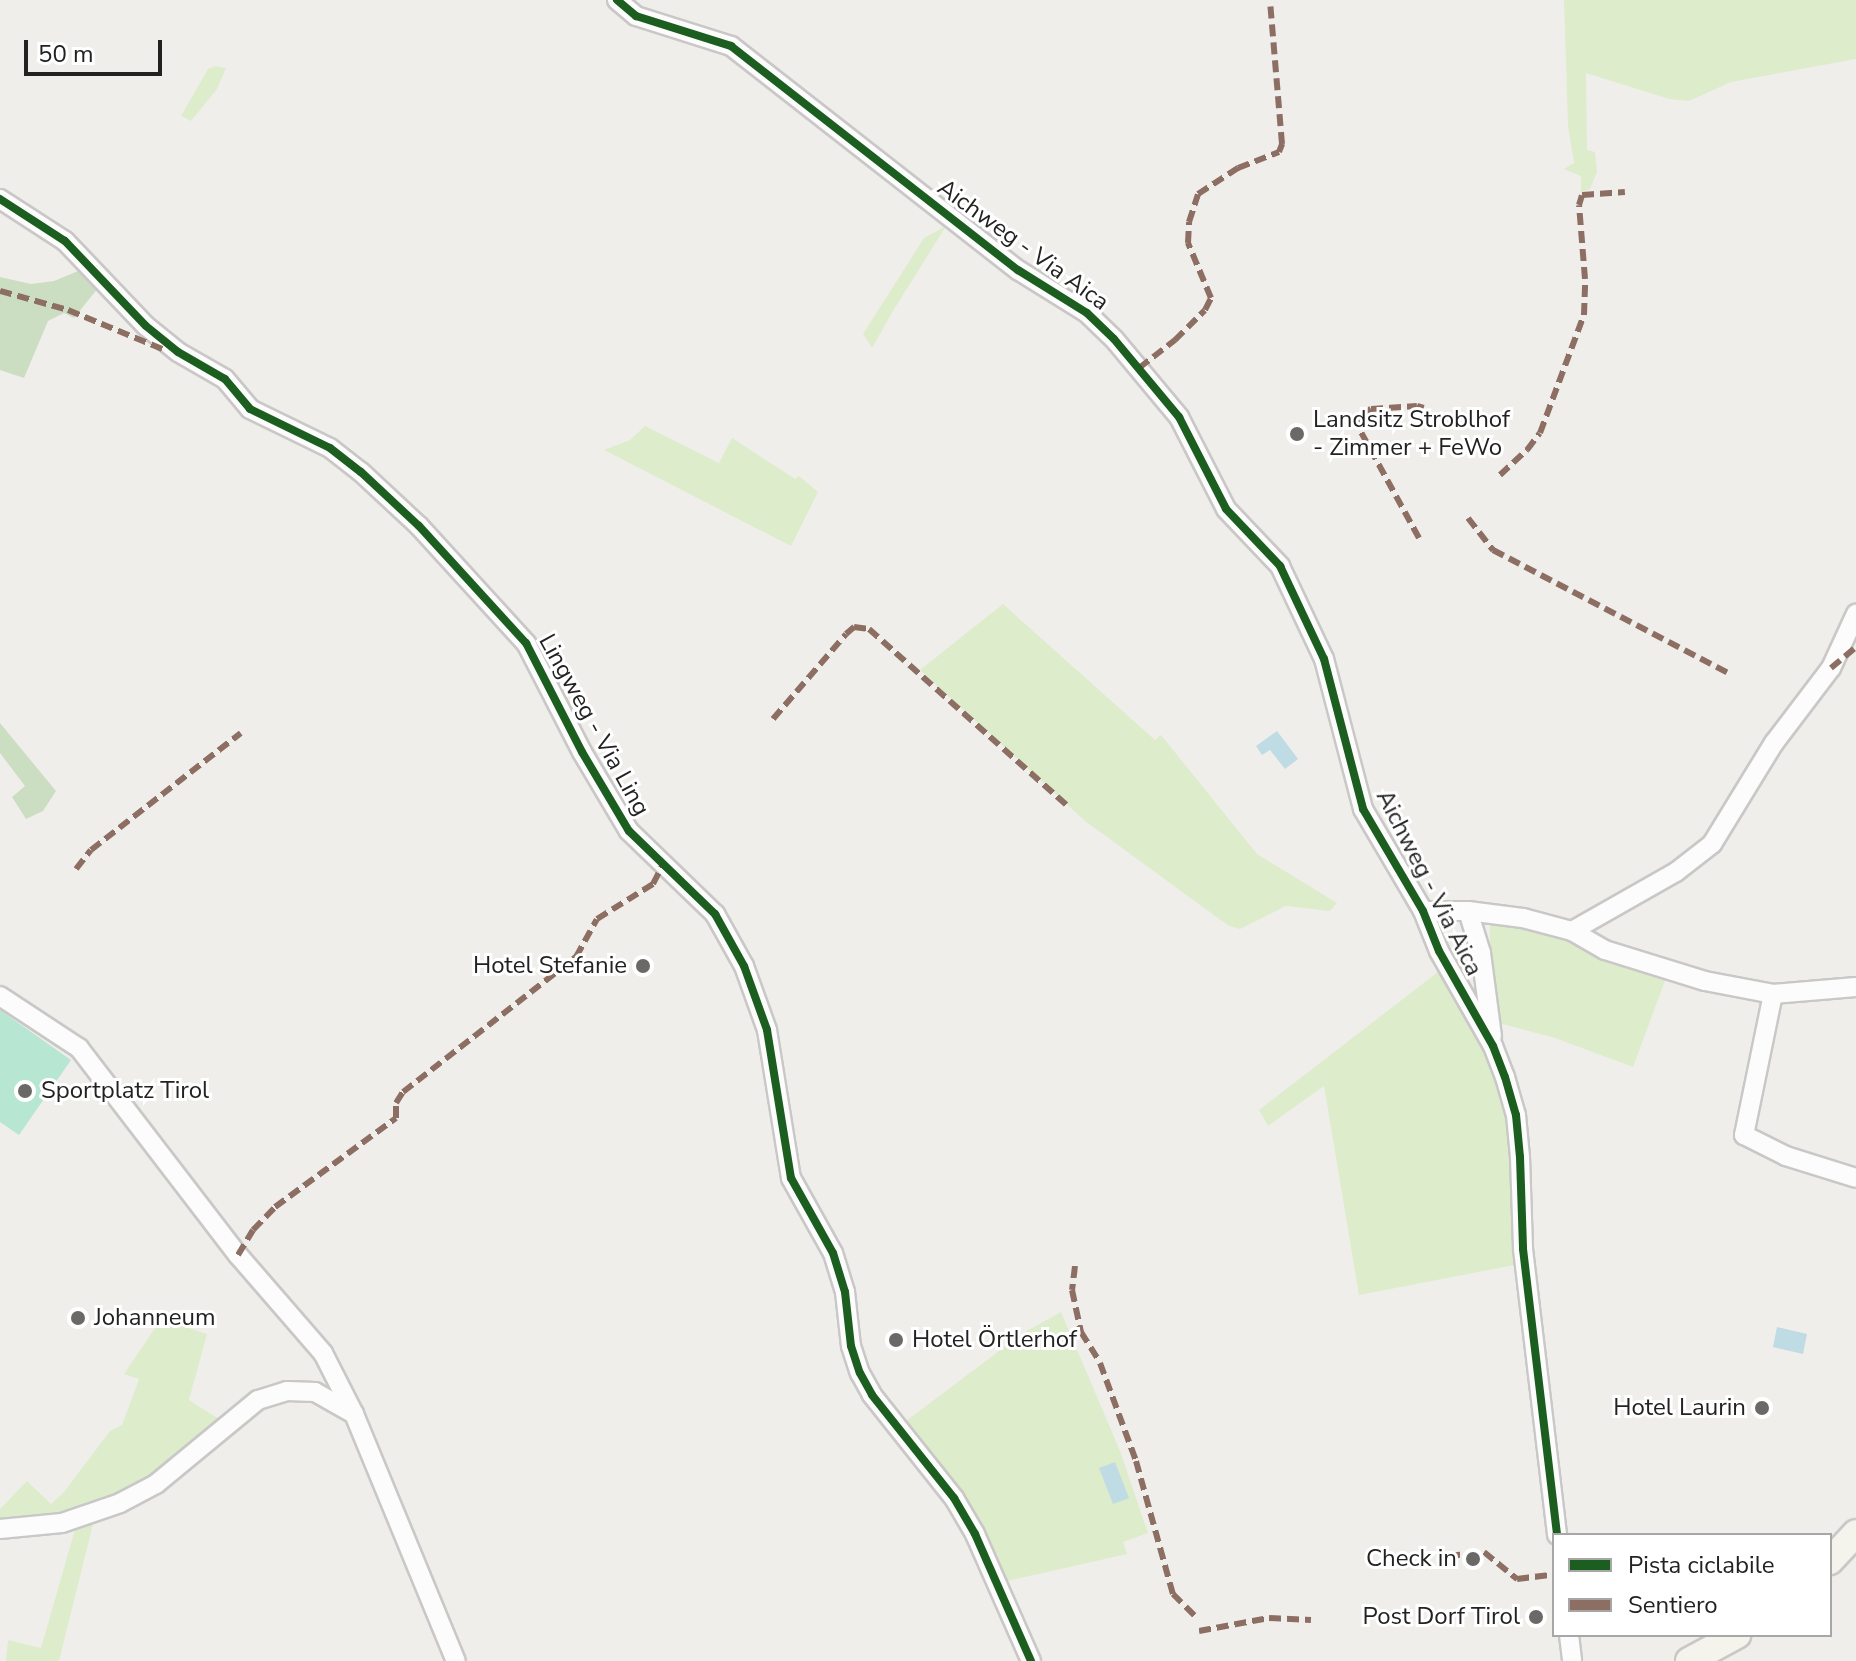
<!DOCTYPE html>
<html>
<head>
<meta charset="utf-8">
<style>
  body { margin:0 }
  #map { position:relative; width:1856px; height:1661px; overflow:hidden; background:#f0eeeb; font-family:"Nunito Sans",sans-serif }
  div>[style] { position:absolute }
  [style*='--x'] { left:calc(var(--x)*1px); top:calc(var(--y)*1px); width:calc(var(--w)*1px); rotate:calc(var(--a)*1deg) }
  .grass>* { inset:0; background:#ddeccb }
  .forest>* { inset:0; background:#cbdec1 }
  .pitch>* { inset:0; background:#b7e6d2 }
  .water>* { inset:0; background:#bfdbe3 }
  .roads { filter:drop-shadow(2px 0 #c9c8c7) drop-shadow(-2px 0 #c9c8c7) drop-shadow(0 2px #c9c8c7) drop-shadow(0 -2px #c9c8c7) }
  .street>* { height:18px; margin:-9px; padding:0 9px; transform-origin:9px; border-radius:9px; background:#fdfcfc }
  .secondary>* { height:26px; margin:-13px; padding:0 13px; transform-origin:13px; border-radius:13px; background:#f4f4ed }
  .quiet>* { height:6px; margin-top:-3px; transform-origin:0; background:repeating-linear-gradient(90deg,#8d6e63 0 12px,transparent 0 18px) }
  .cycleway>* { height:8px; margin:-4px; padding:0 4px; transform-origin:4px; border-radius:4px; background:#1b5e20 }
  .dots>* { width:22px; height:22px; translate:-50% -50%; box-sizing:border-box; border:4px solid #fff; border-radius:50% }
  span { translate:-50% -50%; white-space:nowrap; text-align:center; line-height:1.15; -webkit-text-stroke:6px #fff; paint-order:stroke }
  .street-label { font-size:24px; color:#222 }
  .poi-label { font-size:24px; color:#222 }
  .left { translate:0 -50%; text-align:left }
  .right { translate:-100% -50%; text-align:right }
  .legend { position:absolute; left:1552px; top:1533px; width:280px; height:104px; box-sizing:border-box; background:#fff; border:2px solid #a7a7a7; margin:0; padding:10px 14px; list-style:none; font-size:24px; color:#222 }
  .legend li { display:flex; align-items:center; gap:16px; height:40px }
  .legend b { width:40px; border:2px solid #a7a7a7 }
  .scale { position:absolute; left:24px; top:40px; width:138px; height:36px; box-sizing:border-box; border:4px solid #222; border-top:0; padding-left:10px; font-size:24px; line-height:28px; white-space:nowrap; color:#222; -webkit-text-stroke:6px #fff; paint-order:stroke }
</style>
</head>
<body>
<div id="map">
  <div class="grass">
    <i style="clip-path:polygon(1564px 0,1856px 0,1856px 59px,1731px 82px,1689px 101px,1669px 99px,1586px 73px,1587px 150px,1595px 152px,1597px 172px,1590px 189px,1581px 192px,1581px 176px,1564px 169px,1574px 163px,1568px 126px)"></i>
    <i style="clip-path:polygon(215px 66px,226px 68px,217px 89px,191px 121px,181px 116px,208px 69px)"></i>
    <i style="clip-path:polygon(946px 226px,893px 311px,872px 348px,863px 334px,924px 238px)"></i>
    <i style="clip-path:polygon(645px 426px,719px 463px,732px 438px,795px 479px,799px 476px,818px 492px,791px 546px,604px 450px,630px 440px)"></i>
    <i style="clip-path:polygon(1003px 604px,1155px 740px,1161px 735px,1257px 854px,1337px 903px,1330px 911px,1286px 906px,1240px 929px,1229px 926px,1085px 821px,920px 670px)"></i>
    <i style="clip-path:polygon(1490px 921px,1558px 937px,1599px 956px,1666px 978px,1633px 1067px,1555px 1038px,1499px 1023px,1490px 962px)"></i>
    <i style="clip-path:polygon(1447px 965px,1505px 1078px,1525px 1263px,1359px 1295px,1324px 1086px,1268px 1126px,1259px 1110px)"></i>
    <i style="clip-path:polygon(1061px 1312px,1120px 1451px,1148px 1533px,1123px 1542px,1127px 1554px,998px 1583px,898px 1427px,1023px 1333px)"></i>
    <i style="clip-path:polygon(161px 1319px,207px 1334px,189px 1400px,230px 1426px,95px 1516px,59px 1661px,6px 1661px,8px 1640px,41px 1648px,78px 1519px,0 1529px,0 1509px,27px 1481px,51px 1504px,64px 1492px,110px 1431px,122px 1425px,139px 1379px,124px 1374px)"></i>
  </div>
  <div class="forest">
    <i style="clip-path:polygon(88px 267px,102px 283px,74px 318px,64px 313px,48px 321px,24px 378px,0 370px,0 277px,31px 284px,54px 281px)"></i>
    <i style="clip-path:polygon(0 723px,56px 791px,43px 811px,26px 819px,12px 797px,25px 786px,0 753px)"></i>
  </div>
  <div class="pitch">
    <i style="clip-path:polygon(0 1010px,71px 1060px,19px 1135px,0 1122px)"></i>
  </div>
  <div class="water">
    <i style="clip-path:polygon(1277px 731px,1298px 759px,1285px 769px,1270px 750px,1262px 755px,1256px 746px)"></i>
    <i style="clip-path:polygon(1777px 1327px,1807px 1334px,1803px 1354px,1773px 1347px)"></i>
    <i style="clip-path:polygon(1115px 1462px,1129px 1498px,1113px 1504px,1099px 1468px)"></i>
  </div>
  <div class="roads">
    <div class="street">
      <i style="--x:617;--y:0;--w:25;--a:40"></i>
      <i style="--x:636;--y:16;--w:100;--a:17.5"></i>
      <i style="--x:731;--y:46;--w:364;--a:38"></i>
      <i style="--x:1018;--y:270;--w:81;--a:31.9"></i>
      <i style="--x:1087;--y:313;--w:37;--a:44"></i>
      <i style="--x:1114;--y:339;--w:102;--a:50.2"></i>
      <i style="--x:1179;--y:417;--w:103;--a:62.9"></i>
      <i style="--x:1226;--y:509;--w:79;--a:46.5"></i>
      <i style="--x:1280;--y:566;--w:103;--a:64.7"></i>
      <i style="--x:1324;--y:659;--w:155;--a:75.4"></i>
      <i style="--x:1363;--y:809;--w:118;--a:59.5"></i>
      <i style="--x:1423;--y:911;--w:43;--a:68.2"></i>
      <i style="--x:1439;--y:951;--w:109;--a:60.4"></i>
      <i style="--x:1493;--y:1046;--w:33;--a:69"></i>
      <i style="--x:1505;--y:1077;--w:40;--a:74"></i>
      <i style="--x:1516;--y:1115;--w:42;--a:84.6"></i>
      <i style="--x:1520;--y:1157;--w:92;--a:88.1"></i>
      <i style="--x:1523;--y:1249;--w:288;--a:83.2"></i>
      <i style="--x:0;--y:199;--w:77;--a:32.9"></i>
      <i style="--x:65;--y:241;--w:117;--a:46.4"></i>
      <i style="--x:146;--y:326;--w:41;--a:39.1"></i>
      <i style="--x:178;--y:352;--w:54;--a:29.9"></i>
      <i style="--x:225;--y:379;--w:39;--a:50"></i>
      <i style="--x:250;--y:409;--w:89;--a:26"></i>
      <i style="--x:330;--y:448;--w:39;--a:38"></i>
      <i style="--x:361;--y:472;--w:79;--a:43"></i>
      <i style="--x:419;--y:526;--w:159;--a:47.6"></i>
      <i style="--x:526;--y:643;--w:123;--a:62.8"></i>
      <i style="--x:582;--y:752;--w:92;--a:59.3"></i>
      <i style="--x:629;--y:831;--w:120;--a:44"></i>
      <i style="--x:715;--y:914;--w:60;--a:60.9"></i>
      <i style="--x:744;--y:966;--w:68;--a:70.2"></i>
      <i style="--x:767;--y:1030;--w:150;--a:80.8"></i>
      <i style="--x:791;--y:1178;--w:86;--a:60.8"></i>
      <i style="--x:833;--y:1253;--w:41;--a:72.9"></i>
      <i style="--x:845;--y:1292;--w:54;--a:83.7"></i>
      <i style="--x:851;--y:1346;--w:28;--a:72"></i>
      <i style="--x:860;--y:1373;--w:25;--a:61"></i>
      <i style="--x:872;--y:1395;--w:132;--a:51.5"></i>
      <i style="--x:954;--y:1498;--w:42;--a:59.7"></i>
      <i style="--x:975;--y:1534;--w:139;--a:66.2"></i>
      <i style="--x:1423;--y:911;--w:45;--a:0"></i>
      <i style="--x:1468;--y:911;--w:55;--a:7.3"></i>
      <i style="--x:1523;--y:918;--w:51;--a:14.9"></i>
      <i style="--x:1572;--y:931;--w:38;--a:30"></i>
      <i style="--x:1605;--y:950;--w:105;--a:17.2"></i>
      <i style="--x:1705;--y:981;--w:69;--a:10.8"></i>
      <i style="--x:1773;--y:994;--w:83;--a:-4.8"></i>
      <i style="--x:1468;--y:911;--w:44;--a:72.8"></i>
      <i style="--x:1481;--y:953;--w:84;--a:82.5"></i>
      <i style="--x:1572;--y:931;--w:120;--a:-29.6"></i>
      <i style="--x:1676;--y:872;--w:46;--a:-37.9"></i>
      <i style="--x:1712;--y:844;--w:119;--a:-58.5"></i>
      <i style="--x:1774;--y:743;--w:94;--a:-52.8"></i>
      <i style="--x:1831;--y:668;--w:60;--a:-65.2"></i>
      <i style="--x:1773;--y:994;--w:144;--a:101.6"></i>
      <i style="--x:1744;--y:1135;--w:47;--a:26.6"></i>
      <i style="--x:1786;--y:1156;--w:73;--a:17.4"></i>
      <i style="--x:0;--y:996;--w:95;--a:33.4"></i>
      <i style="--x:79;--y:1048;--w:261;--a:52.5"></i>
      <i style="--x:238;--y:1255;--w:130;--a:49.1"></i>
      <i style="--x:323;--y:1353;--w:68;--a:63.1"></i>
      <i style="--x:0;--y:1529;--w:62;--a:-5.5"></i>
      <i style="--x:62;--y:1523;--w:61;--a:-19"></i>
      <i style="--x:120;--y:1503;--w:41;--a:-27.8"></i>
      <i style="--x:156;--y:1484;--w:132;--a:-39.5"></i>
      <i style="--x:258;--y:1400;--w:30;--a:-17"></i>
      <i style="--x:287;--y:1391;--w:28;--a:2"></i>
      <i style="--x:315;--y:1392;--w:45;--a:29.4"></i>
      <i style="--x:354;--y:1414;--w:267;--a:67.6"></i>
      <i style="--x:1569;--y:1635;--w:26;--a:83"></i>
    </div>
    <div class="secondary">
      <i style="--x:1830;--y:1561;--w:38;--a:-47"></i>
      <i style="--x:1689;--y:1661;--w:55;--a:-28.4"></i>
    </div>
  </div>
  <div class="quiet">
    <i style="--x:0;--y:291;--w:71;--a:15.6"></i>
    <i style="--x:68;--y:310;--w:102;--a:22.5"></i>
    <i style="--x:1139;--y:368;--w:46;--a:-37.9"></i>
    <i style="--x:1175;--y:340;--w:42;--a:-45"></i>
    <i style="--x:1205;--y:310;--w:13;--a:-63"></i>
    <i style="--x:1211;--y:298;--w:60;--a:-112.7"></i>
    <i style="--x:1188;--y:243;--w:21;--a:-87"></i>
    <i style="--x:1189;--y:222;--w:29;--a:-72"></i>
    <i style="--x:1198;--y:194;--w:48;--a:-33"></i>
    <i style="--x:1238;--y:168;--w:44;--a:-21.3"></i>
    <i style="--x:1279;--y:152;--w:9;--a:-69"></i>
    <i style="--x:1282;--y:144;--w:144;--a:-94.8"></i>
    <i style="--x:1500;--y:475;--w:37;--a:-43"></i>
    <i style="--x:1527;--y:450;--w:21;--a:-53"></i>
    <i style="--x:1540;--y:433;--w:126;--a:-69.6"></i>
    <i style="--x:1584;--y:315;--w:36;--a:-88"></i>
    <i style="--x:1585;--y:279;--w:74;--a:-94.6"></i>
    <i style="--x:1579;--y:205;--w:10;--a:-73"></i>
    <i style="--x:1582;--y:195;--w:43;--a:-4"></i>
    <i style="--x:1468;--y:518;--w:41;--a:52"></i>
    <i style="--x:1493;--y:550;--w:270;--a:27.6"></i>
    <i style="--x:1419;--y:538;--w:131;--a:-118.7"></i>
    <i style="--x:1356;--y:423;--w:10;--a:-61"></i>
    <i style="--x:1361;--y:414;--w:11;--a:-27"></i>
    <i style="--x:1371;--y:409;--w:46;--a:-3.7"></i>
    <i style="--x:1417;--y:406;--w:7;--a:16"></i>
    <i style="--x:1831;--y:668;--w:33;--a:-40"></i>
    <i style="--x:773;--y:719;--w:112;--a:-49.3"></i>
    <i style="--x:846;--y:634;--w:11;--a:-41"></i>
    <i style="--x:854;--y:627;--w:15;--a:8"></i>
    <i style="--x:869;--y:629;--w:268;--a:41.7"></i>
    <i style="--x:76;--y:869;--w:24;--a:-52"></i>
    <i style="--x:91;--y:850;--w:190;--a:-38"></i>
    <i style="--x:238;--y:1255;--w:29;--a:-59"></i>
    <i style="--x:253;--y:1230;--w:32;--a:-46"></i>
    <i style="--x:275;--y:1207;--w:150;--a:-36.3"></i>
    <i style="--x:396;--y:1118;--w:15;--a:-90"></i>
    <i style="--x:396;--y:1103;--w:13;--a:-58"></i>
    <i style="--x:403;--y:1092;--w:219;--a:-38"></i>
    <i style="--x:576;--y:957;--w:43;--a:-61.1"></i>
    <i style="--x:597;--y:919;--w:66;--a:-32"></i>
    <i style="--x:653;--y:884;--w:25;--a:-63"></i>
    <i style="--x:1075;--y:1266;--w:24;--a:97"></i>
    <i style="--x:1072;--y:1290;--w:43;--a:77.9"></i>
    <i style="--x:1081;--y:1332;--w:36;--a:58"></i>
    <i style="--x:1100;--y:1363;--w:104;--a:69.8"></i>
    <i style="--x:1136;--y:1461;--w:138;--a:74.5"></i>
    <i style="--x:1173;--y:1594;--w:33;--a:45"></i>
    <i style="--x:1448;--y:1556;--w:36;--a:-6"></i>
    <i style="--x:1484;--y:1552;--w:43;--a:39.3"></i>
    <i style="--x:1517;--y:1579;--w:33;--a:-7"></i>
    <i style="--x:1199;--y:1631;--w:71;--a:-10.5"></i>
    <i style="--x:1269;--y:1618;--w:42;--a:2.7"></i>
  </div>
  <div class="cycleway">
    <i style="--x:617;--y:0;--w:25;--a:40"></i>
    <i style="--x:636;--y:16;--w:100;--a:17.5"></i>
    <i style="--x:731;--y:46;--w:364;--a:38"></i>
    <i style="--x:1018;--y:270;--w:81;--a:31.9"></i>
    <i style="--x:1087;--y:313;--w:37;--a:44"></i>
    <i style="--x:1114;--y:339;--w:102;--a:50.2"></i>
    <i style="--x:1179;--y:417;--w:103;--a:62.9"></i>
    <i style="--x:1226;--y:509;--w:79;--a:46.5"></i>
    <i style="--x:1280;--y:566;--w:103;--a:64.7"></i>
    <i style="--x:1324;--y:659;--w:155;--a:75.4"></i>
    <i style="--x:1363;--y:809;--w:118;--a:59.5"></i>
    <i style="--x:1423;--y:911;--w:43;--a:68.2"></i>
    <i style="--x:1439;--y:951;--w:109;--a:60.4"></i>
    <i style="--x:1493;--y:1046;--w:33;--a:69"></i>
    <i style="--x:1505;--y:1077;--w:40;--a:74"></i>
    <i style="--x:1516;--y:1115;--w:42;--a:84.6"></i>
    <i style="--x:1520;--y:1157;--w:92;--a:88.1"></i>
    <i style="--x:1523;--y:1249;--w:288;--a:83.2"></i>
    <i style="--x:0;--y:199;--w:77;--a:32.9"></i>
    <i style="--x:65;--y:241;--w:117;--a:46.4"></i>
    <i style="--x:146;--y:326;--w:41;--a:39.1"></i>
    <i style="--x:178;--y:352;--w:54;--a:29.9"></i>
    <i style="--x:225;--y:379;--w:39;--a:50"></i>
    <i style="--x:250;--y:409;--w:89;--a:26"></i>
    <i style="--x:330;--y:448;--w:39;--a:38"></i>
    <i style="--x:361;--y:472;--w:79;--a:43"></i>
    <i style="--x:419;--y:526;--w:159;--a:47.6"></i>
    <i style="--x:526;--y:643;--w:123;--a:62.8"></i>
    <i style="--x:582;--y:752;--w:92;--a:59.3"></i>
    <i style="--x:629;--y:831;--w:120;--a:44"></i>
    <i style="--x:715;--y:914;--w:60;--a:60.9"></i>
    <i style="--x:744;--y:966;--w:68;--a:70.2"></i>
    <i style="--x:767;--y:1030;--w:150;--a:80.8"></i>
    <i style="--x:791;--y:1178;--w:86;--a:60.8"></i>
    <i style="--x:833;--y:1253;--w:41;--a:72.9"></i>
    <i style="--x:845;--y:1292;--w:54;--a:83.7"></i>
    <i style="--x:851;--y:1346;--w:28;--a:72"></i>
    <i style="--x:860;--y:1373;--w:25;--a:61"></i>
    <i style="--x:872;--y:1395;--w:132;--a:51.5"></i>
    <i style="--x:954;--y:1498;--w:42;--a:59.7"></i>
    <i style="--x:975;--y:1534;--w:139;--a:66.2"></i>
  </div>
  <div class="dots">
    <i style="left:1297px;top:434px;background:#6a6968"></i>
    <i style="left:643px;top:966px;background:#6a6968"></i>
    <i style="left:25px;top:1091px;background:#6a6968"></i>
    <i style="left:78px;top:1318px;background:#6a6968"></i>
    <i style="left:896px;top:1340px;background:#6a6968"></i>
    <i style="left:1762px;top:1408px;background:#6a6968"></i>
    <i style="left:1473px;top:1559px;background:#6a6968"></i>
    <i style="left:1536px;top:1617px;background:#6a6968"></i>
  </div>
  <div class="street-label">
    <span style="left:1023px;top:245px;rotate:36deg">Aichweg - Via Aica</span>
    <span style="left:594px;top:725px;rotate:61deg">Lingweg - Via Ling</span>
    <span style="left:1429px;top:883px;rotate:63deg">Aichweg - Via Aica</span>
  </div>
  <div class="poi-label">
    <span class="left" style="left:1313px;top:434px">Landsitz Stroblhof<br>- Zimmer + FeWo</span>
    <span class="right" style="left:627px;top:966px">Hotel Stefanie</span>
    <span class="left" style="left:41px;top:1091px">Sportplatz Tirol</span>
    <span class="left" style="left:94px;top:1318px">Johanneum</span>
    <span class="left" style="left:912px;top:1340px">Hotel Örtlerhof</span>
    <span class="right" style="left:1746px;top:1408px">Hotel Laurin</span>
    <span class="right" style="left:1457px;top:1559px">Check in</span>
    <span class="right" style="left:1520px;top:1617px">Post Dorf Tirol</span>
  </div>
  <ul class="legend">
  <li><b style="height:10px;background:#1b5e20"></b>Pista ciclabile</li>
  <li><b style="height:10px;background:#8d6e63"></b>Sentiero</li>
  </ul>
  <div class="scale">50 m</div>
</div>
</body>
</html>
